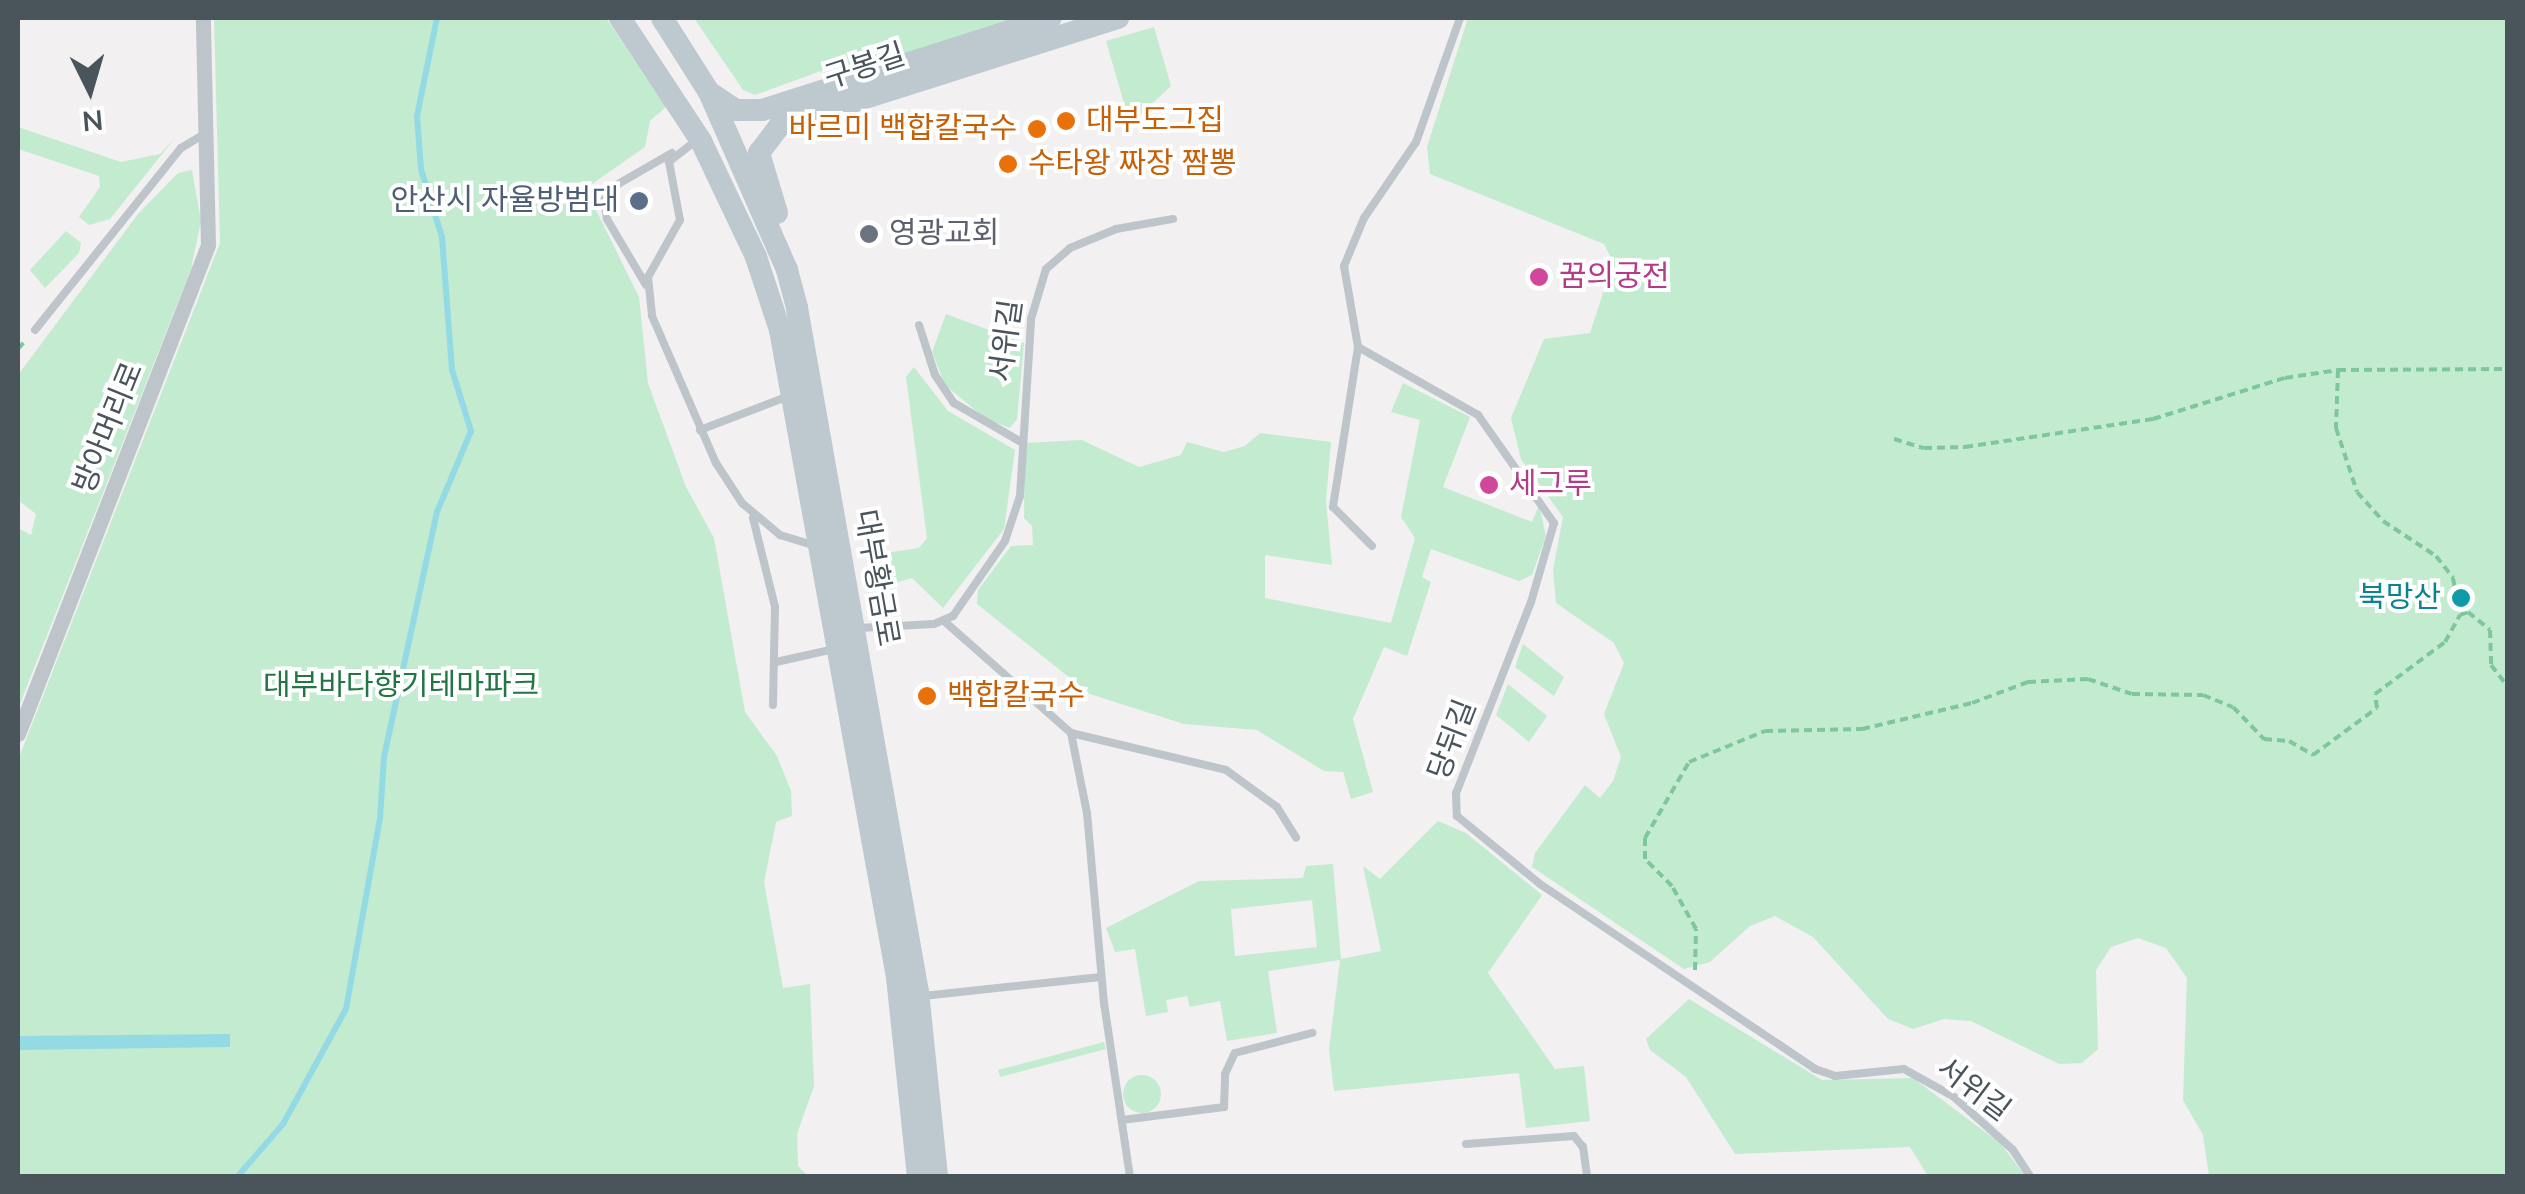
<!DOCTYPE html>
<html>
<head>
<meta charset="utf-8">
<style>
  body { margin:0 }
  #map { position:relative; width:2525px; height:1194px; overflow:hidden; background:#f2f0f0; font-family:"Nunito Sans","Noto Sans KR",sans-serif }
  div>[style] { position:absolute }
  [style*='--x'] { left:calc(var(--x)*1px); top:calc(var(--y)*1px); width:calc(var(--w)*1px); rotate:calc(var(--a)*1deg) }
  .green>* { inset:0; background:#c3ebcf }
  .round { border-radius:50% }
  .water>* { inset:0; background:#94dae4 }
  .stream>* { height:6px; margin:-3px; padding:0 3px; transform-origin:3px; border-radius:3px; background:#94dae4 }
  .path>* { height:4px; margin-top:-2px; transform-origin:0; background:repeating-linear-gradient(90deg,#7ec69c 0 8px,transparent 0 13px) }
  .lane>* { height:8px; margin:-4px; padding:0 4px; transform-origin:4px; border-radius:4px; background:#bdc5cb }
  .street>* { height:15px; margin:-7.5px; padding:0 7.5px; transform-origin:7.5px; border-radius:7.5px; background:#bdc5cb }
  .secondary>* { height:22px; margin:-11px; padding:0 11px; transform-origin:11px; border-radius:11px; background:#bdc8cf }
  .dots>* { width:28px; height:28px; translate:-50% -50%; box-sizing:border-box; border:5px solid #fff; border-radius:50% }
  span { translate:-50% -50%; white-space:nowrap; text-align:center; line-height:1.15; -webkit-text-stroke:8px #fff; paint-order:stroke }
  .street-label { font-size:30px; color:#49545b }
  .food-label { font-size:30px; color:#c56008 }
  .left { translate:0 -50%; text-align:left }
  .right { translate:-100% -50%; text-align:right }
  .service-label { font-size:30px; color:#4e5e75 }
  .worship-label { font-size:30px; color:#5b616d }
  .hotel-label { font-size:30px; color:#b23c85 }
  .culture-label { font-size:30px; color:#0d838f }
  .park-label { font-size:30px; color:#217644 }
  .frame { position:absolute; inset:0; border:20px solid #49545b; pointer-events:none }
  .north { position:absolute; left:40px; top:40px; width:100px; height:100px; -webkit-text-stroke:8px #fff; paint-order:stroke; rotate:175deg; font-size:28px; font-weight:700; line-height:40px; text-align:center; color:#49545b }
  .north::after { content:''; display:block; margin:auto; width:35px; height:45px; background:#49545b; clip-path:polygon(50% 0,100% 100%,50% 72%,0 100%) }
</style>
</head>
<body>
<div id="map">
  <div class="green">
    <i style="clip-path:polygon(214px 18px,606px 18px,666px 107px,650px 121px,645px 147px,592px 184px,593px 204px,639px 297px,648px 383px,686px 487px,714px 538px,745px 712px,777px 756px,791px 791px,792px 816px,776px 822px,764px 882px,783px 988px,810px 984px,814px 1086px,797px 1134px,798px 1166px,808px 1176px,18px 1176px,18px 760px,220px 243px)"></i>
    <i style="clip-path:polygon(694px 18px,1022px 18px,845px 76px,840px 64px,755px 95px,743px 90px)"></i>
    <i style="clip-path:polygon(1468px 18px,2507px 18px,2507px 1176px,2209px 1176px,2203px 1135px,2183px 1100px,2187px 978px,2166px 948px,2138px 938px,2111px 947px,2096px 970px,2098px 1049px,2082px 1063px,2059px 1064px,1971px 1021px,1944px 1019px,1913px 1029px,1888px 1019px,1813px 937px,1775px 916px,1750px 926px,1710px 962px,1684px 969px,1532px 867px,1535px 853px,1585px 785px,1600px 798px,1613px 781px,1621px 757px,1604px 714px,1624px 663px,1614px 643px,1556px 603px,1553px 570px,1563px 517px,1521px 459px,1511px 418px,1544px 339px,1590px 333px,1613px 262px,1604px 244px,1430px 174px,1427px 147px)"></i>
    <i style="clip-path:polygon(1154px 27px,1171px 86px,1130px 124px,1106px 41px)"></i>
    <i style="clip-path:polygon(18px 127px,121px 162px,160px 154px,175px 138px,110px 219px,89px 225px,79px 217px,100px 187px,99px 176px,18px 149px)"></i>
    <i style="clip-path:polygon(192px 170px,201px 221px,191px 269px,18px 709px,18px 528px,31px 535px,36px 514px,18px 500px,18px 375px,138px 214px,178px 173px)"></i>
    <i style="clip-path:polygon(66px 231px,81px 243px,79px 253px,45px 288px,30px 270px)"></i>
    <i style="clip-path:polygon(946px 314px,1024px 343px,1017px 419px,1010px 428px,986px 419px,945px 385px,932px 352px)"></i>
    <i style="clip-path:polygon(914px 367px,948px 411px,1015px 450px,1004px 529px,943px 608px,912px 578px,875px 589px,872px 564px,879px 554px,919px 548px,927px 538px,906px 377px)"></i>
    <i style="clip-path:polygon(1403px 383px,1470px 417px,1443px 487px,1532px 522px,1539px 505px,1546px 536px,1532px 575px,1519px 581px,1431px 549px,1422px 577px,1431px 582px,1407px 656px,1384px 647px,1353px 719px,1373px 792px,1351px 799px,1343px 772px,1324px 771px,1257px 730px,1184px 724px,1090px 694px,977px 604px,978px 590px,1011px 546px,1033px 545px,1032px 526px,1024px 518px,1025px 443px,1082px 440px,1139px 467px,1181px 455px,1187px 442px,1224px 452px,1245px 446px,1260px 433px,1331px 442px,1326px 501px,1332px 565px,1265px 555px,1265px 598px,1391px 623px,1415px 538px,1401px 517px,1420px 420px,1391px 412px)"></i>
    <i style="clip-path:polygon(1523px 644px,1564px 677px,1554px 696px,1515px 667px)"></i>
    <i style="clip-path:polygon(1508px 684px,1547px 716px,1529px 742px,1496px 715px)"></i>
    <i style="clip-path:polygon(evenodd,1438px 821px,1466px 833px,1542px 895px,1488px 973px,1555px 1069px,1584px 1066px,1590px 1121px,1526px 1128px,1519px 1073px,1334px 1091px,1329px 1049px,1340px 960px,1268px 971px,1277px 1033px,1227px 1041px,1220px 1001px,1190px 1007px,1187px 996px,1166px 1000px,1168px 1012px,1146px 1016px,1135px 949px,1115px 952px,1106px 928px,1199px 881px,1303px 878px,1306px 866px,1333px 864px,1341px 959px,1381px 951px,1363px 866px,1380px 879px,1438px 821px,1312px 900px,1317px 947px,1235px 956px,1231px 909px,1312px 900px)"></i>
    <i style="clip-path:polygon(1689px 999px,1822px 1080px,1913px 1078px,2001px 1144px,2025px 1176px,1928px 1176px,1910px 1147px,1735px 1154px,1686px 1077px,1650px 1050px,1646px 1039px)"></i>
    <i style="clip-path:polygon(1104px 1042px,1106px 1049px,1000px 1077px,998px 1070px)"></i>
    <i class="round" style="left:1123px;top:1075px;width:38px;height:38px"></i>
  </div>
  <div class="water">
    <i style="clip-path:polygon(230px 1034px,230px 1047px,18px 1050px,18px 1036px)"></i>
  </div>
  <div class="stream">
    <i style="--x:238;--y:1176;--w:69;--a:-49.1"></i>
    <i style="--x:283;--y:1124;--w:131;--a:-61.3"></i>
    <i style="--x:346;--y:1009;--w:193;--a:-79.9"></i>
    <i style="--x:380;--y:819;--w:62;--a:-86.3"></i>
    <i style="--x:384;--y:757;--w:251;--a:-77.8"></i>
    <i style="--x:437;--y:512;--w:88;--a:-67.2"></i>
    <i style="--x:471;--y:431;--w:64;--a:-107.3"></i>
    <i style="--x:452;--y:370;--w:133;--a:-94.3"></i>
    <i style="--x:442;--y:237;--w:71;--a:-107.2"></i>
    <i style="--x:421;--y:169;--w:53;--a:-94.3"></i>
    <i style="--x:417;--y:116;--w:100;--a:-78.5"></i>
  </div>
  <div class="path">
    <i style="--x:18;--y:349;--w:11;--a:-49"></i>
    <i style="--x:2338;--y:370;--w:58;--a:92"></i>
    <i style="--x:2336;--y:428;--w:67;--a:71.8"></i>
    <i style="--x:2357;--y:492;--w:39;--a:48"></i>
    <i style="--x:2383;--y:521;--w:64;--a:33.4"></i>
    <i style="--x:2436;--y:556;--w:28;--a:52"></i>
    <i style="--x:2453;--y:578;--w:38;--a:79"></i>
    <i style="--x:1894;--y:439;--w:31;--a:17"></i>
    <i style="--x:1924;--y:448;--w:41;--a:-1.4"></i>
    <i style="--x:1965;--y:447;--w:190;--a:-8.5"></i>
    <i style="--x:2153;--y:419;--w:138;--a:-17.3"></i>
    <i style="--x:2285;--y:378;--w:54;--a:-8.6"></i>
    <i style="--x:2338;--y:370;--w:170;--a:-0.3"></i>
    <i style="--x:1695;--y:970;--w:41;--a:-88.6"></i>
    <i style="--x:1696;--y:929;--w:49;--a:-119.2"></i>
    <i style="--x:1672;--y:886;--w:38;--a:-135"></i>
    <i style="--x:1645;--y:859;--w:21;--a:-90"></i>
    <i style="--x:1645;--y:838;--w:88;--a:-59.9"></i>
    <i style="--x:1689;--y:762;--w:82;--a:-22.2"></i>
    <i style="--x:1765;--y:731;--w:97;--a:-1.2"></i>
    <i style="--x:1862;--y:729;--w:113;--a:-13.3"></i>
    <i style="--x:1972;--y:703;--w:60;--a:-20.6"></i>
    <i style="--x:2028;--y:682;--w:60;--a:-2.9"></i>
    <i style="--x:2088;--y:679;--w:46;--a:18.8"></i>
    <i style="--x:2132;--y:694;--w:71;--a:0.8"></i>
    <i style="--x:2203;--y:695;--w:32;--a:22"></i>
    <i style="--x:2233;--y:707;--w:45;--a:45.9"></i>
    <i style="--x:2264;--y:739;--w:25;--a:5"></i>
    <i style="--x:2289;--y:741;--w:28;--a:30"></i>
    <i style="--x:2313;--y:755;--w:79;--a:-36.3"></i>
    <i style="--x:2377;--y:708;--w:14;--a:-98"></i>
    <i style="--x:2375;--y:694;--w:87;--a:-36.6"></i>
    <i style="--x:2445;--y:642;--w:31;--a:-61"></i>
    <i style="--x:2460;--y:615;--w:9;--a:-21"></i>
    <i style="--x:2468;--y:612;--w:28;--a:39"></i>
    <i style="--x:2490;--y:630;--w:35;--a:88"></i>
    <i style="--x:2491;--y:665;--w:28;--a:52"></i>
  </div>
  <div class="lane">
    <i style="--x:1460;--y:18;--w:132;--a:109.5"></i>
    <i style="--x:1416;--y:142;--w:92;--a:124.4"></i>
    <i style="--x:1364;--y:218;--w:52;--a:112.6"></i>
    <i style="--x:1344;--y:266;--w:82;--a:80.2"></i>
    <i style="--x:1358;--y:347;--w:138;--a:29.5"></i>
    <i style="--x:1478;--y:415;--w:132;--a:54.9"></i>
    <i style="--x:1554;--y:523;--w:82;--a:106.2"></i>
    <i style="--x:1531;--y:602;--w:205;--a:111.4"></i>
    <i style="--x:1456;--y:793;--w:23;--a:88"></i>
    <i style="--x:1457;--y:816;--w:107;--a:39.3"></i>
    <i style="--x:1540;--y:884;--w:331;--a:33.9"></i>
    <i style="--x:1815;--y:1069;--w:21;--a:19"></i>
    <i style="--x:1835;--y:1076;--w:69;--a:-5.8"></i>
    <i style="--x:1904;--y:1069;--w:57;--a:29.2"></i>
    <i style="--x:1954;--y:1097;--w:79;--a:41.9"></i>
    <i style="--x:2013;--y:1150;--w:31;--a:57"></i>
    <i style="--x:698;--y:139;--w:37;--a:142"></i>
    <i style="--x:669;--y:162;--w:59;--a:79.3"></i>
    <i style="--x:680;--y:220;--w:65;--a:119.3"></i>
    <i style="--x:648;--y:277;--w:39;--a:84"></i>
    <i style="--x:652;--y:316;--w:160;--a:66.5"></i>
    <i style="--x:716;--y:463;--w:48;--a:57"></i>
    <i style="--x:742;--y:503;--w:50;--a:40.1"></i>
    <i style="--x:780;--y:535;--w:38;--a:17"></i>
    <i style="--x:646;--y:285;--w:77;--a:-120.6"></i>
    <i style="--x:607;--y:219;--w:19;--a:-99"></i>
    <i style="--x:604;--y:200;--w:16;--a:-55"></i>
    <i style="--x:613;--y:187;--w:68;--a:-30"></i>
    <i style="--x:919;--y:325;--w:52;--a:72.3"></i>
    <i style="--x:935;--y:375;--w:34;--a:56"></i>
    <i style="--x:954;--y:403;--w:78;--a:30.2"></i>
    <i style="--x:35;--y:330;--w:233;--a:-51.3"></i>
    <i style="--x:181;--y:148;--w:27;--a:-31"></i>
    <i style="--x:1358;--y:347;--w:162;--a:98.9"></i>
    <i style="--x:1333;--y:507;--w:55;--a:45"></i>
    <i style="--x:700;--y:430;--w:95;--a:-20.9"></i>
    <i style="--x:753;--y:518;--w:92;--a:76.1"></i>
    <i style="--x:775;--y:607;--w:98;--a:91.2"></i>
    <i style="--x:944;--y:621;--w:169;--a:41.4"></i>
    <i style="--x:1071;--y:733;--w:82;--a:78.7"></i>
    <i style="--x:1087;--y:813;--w:191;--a:84.9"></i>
    <i style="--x:1104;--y:1003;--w:175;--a:81.5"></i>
    <i style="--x:859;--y:628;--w:75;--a:-3.1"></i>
    <i style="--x:934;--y:624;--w:21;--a:-23"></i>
    <i style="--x:953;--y:616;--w:91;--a:-55.3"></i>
    <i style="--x:1005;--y:541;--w:47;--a:-71.6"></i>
    <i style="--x:1020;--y:496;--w:177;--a:-86.4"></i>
    <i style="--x:1031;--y:319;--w:52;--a:-73.3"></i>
    <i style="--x:1046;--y:269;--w:32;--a:-41"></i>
    <i style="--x:1070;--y:248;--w:50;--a:-22.4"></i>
    <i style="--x:1116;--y:229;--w:58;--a:-10"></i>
    <i style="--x:776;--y:662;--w:59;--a:-12.6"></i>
    <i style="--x:1071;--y:733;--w:159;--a:13.4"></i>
    <i style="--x:1226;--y:770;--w:63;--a:36"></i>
    <i style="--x:1277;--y:807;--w:36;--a:58"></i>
    <i style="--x:923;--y:996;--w:179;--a:-6.1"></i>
    <i style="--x:1122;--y:1120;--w:103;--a:-7.3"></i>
    <i style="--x:1224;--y:1107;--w:33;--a:-88"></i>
    <i style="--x:1225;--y:1074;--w:23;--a:-65"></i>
    <i style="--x:1235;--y:1053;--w:80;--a:-14.6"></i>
    <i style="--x:1466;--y:1144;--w:108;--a:-4.2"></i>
    <i style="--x:1574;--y:1136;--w:14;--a:51"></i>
    <i style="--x:1583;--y:1147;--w:29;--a:82"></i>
  </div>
  <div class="street">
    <i style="--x:18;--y:734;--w:525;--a:-68.77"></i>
    <i style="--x:208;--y:245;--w:227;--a:-91.3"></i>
  </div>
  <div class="secondary">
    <i style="--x:620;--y:18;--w:147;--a:56.6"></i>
    <i style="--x:701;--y:141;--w:128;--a:64.6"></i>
    <i style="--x:756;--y:257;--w:77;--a:71.8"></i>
    <i style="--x:780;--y:330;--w:657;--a:79.75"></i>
    <i style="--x:897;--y:977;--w:200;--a:84"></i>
    <i style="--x:662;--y:18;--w:88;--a:57.6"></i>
    <i style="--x:709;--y:92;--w:194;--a:66.3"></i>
    <i style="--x:787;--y:270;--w:39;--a:75"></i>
    <i style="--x:797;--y:308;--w:695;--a:79.97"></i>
    <i style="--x:918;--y:992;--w:185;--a:84.1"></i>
    <i style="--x:709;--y:92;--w:32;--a:34"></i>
    <i style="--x:736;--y:110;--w:26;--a:0"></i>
    <i style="--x:762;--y:110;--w:303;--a:-17.7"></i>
    <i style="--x:777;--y:213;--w:63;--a:-106.7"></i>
    <i style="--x:759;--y:153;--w:35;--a:-53"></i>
    <i style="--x:780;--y:125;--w:355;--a:-17.6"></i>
  </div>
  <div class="dots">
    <i style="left:1066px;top:121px;background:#e8710a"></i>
    <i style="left:1037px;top:129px;background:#e8710a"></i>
    <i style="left:1008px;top:164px;background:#e8710a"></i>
    <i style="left:639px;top:201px;background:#5c6f8a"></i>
    <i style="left:869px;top:234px;background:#6b7280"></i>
    <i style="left:1539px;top:277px;background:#d1479c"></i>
    <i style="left:1489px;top:485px;background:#d1479c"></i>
    <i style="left:2461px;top:598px;background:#0f9aa8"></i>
    <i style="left:927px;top:696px;background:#e8710a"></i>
  </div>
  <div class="street-label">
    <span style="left:865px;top:67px;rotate:-18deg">구봉길</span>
    <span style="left:1007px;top:341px;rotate:-82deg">서위길</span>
    <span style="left:109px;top:428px;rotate:-68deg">방아머리로</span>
    <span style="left:876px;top:578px;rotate:80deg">대부황금로</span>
    <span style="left:1453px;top:740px;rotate:-69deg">당뒤길</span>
    <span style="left:1973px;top:1090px;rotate:37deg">서위길</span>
  </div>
  <div class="food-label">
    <span class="left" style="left:1086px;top:121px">대부도그집</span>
    <span class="right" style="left:1017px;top:129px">바르미 백합칼국수</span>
    <span class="left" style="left:1028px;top:164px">수타왕 짜장 짬뽕</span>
    <span class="left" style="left:947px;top:696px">백합칼국수</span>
  </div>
  <div class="service-label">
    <span class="right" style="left:619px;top:201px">안산시 자율방범대</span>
  </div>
  <div class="worship-label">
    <span class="left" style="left:889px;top:234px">영광교회</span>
  </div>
  <div class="hotel-label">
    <span class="left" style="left:1559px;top:277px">꿈의궁전</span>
    <span class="left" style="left:1509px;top:485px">세그루</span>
  </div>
  <div class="culture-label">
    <span class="right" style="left:2441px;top:598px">북망산</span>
  </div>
  <div class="park-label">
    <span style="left:401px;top:686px">대부바다향기테마파크</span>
  </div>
  <div class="frame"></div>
  <div class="north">N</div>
</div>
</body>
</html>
